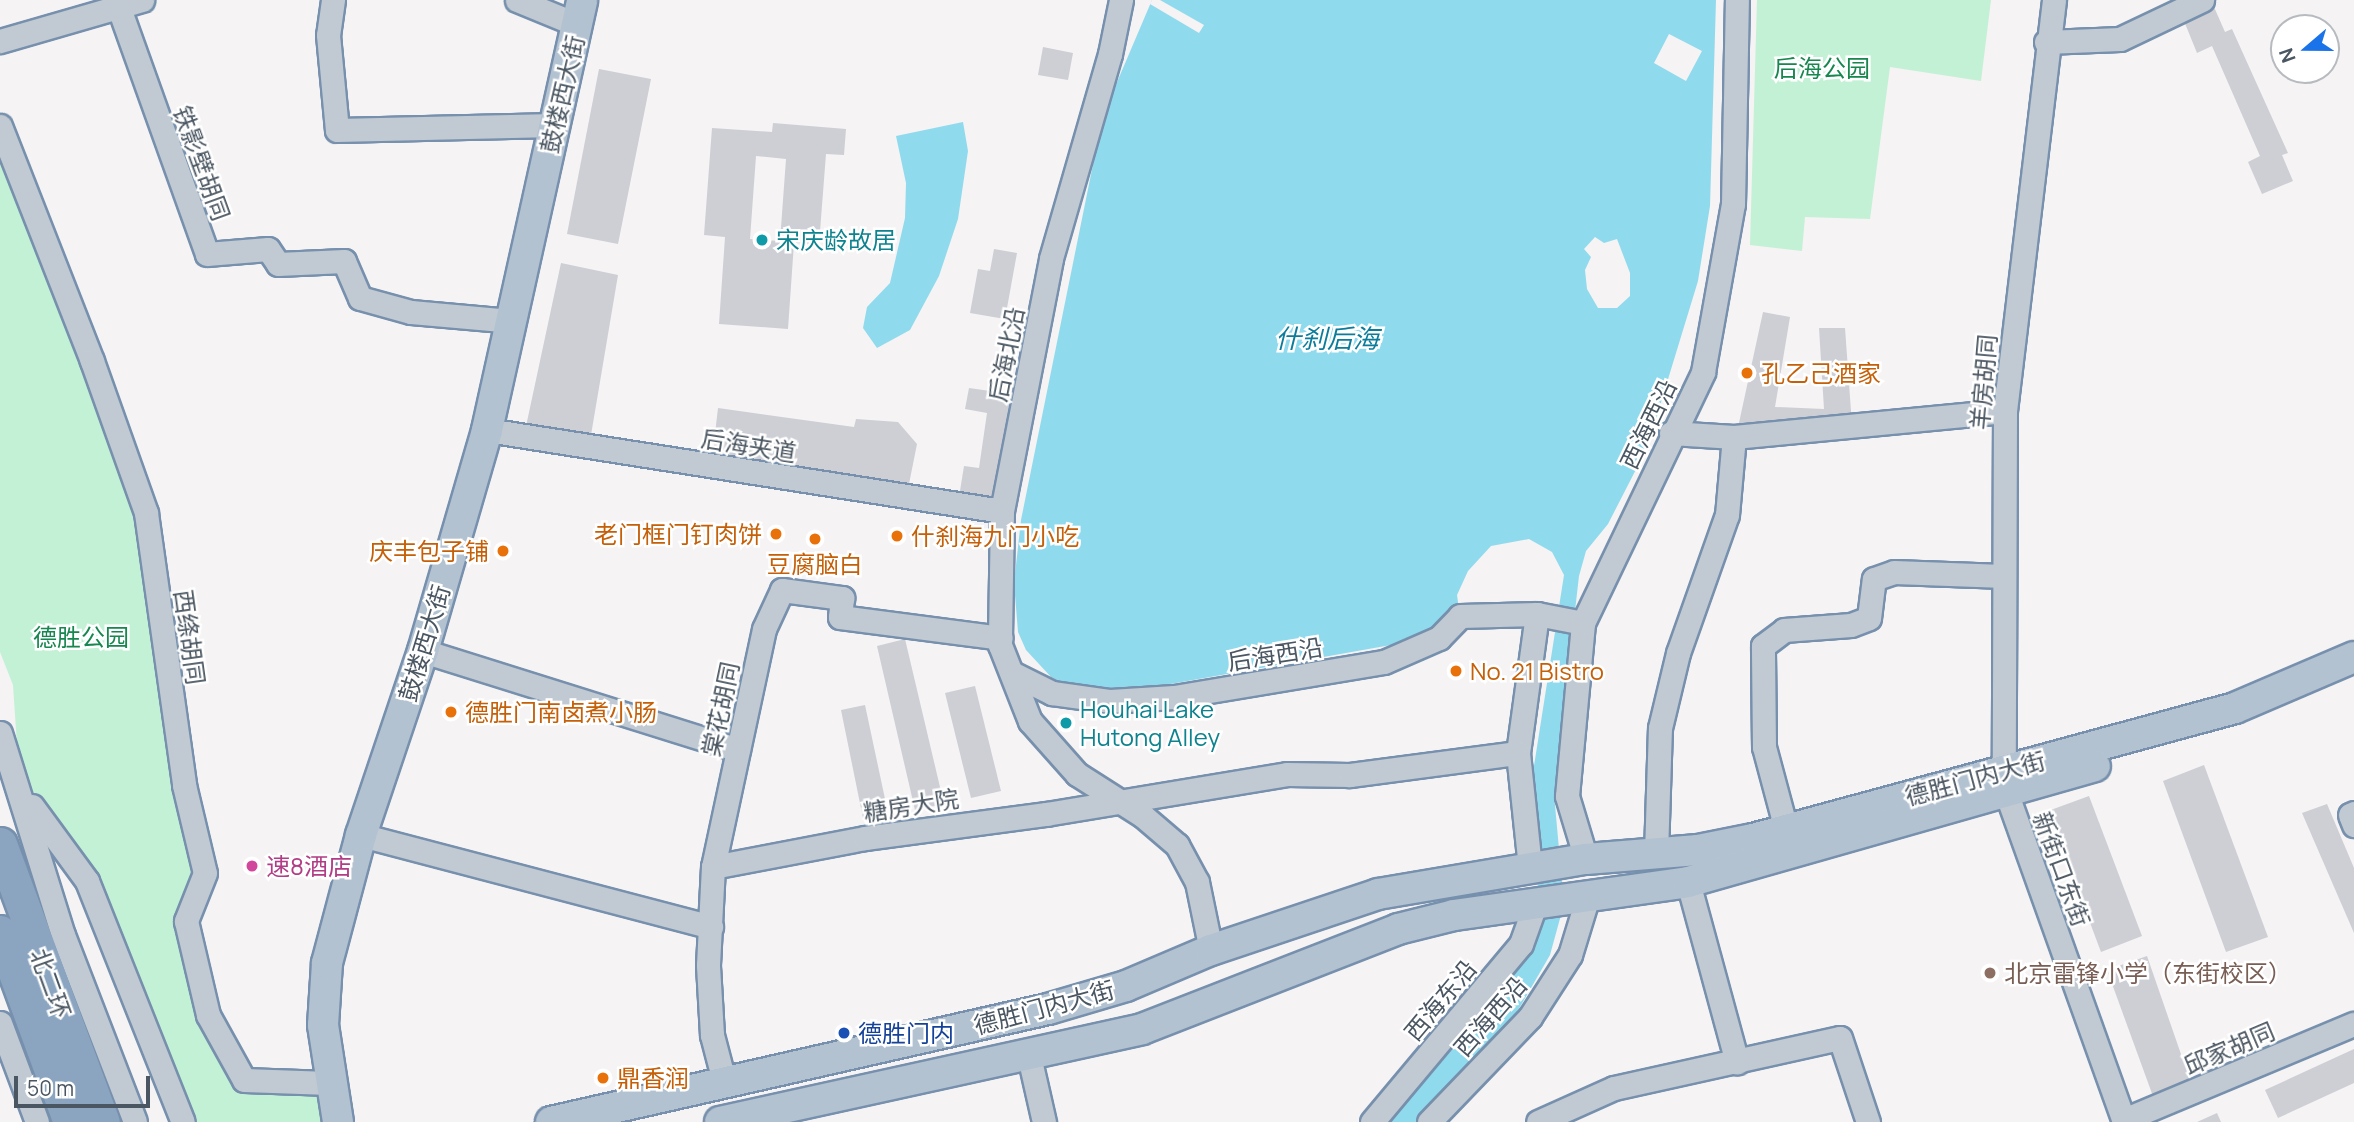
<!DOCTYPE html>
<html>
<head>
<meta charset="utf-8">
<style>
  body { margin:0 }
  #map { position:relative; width:2354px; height:1122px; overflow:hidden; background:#f5f3f3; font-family:Manrope,"Noto Sans SC",sans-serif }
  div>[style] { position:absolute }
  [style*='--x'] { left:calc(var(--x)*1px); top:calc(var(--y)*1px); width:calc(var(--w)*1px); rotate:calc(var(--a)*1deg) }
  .green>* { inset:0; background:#c3f1d5 }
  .water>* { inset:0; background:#90daee }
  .pier>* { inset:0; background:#f5f3f3 }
  .building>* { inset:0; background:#cdcfd5 }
  .roads { filter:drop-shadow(2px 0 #7690ad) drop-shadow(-2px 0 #7690ad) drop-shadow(0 2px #7690ad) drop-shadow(0 -2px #7690ad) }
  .minor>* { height:23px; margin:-11.5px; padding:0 11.5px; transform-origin:11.5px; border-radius:11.5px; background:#c1cad2 }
  .major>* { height:30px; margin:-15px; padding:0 15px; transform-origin:15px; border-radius:15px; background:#b3c2d1 }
  .highway>* { height:33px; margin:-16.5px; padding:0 16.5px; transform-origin:16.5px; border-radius:16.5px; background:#8ba5c1 }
  .dots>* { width:19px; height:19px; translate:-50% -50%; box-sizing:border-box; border:4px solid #fff; border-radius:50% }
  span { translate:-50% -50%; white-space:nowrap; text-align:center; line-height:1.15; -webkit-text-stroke:5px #fff; paint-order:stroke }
  .park-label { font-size:24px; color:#17864f }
  .street-label { font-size:24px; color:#4a5661 }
  .culture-label { font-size:24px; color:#0d838f }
  .left { translate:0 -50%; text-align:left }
  .food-label { font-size:24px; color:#c56008 }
  .right { translate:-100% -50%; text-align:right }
  .hotel-label { font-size:24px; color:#b23c85 }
  .education-label { font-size:24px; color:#785e54 }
  .transit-label { font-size:24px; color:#164399 }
  .water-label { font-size:26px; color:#0c7c9b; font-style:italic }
  .north { position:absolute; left:2270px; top:14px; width:70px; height:70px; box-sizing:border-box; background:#fff; border:2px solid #b7bbc0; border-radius:50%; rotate:250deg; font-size:19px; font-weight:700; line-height:28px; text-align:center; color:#4a5661 }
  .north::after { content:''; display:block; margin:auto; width:24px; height:32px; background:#1a73e8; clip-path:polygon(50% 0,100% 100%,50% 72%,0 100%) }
  .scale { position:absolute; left:14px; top:1076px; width:136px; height:32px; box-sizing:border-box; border:4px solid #4a5661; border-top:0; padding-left:9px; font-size:21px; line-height:24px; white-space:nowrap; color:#4a5661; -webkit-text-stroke:5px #fff; paint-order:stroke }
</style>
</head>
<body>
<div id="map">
  <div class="green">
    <i style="clip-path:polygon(1757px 0,1991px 0,1981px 81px,1890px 67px,1870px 219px,1805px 217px,1802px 251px,1750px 245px)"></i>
    <i style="clip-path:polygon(0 126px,146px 513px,205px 873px,186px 921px,208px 1015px,245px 1080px,329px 1083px,327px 1122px,183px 1122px,87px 881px,20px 789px,13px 685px,0 652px)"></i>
  </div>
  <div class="water">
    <i style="clip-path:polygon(evenodd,1152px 0,1716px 0,1710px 206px,1698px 281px,1647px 448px,1608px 524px,1586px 551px,1579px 576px,1554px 794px,1564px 904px,1550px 955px,1517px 1012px,1416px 1122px,1385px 1122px,1528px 958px,1540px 920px,1531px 785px,1564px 575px,1552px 552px,1529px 539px,1491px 546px,1468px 571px,1457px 595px,1459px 609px,1436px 633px,1391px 645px,1131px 691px,1067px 685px,1051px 677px,1026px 650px,1018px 632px,1014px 583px,1021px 520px,1103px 115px,1152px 0,1669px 34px,1702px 51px,1686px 81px,1654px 63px,1669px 34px,1152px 0,1595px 237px,1604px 243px,1617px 239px,1630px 273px,1630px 296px,1617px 308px,1598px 308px,1587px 289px,1585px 270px,1591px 257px,1584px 249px,1595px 237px)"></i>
    <i style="clip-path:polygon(963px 122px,968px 151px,958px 219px,939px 276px,910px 330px,877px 348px,863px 328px,867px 307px,890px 283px,905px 218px,906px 183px,896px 136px)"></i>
  </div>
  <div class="pier">
    <i style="clip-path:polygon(1152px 0,1160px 0,1204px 25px,1199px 33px,1150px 4px)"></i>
  </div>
  <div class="building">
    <i style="clip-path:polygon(2214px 7px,2225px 32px,2232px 29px,2288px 153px,2282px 155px,2293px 181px,2262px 194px,2248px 162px,2260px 156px,2212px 46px,2197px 53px,2184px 21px)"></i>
    <i style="clip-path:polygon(1043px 47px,1073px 53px,1068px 80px,1038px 75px)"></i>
    <i style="clip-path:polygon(599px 69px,651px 79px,618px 244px,567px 234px)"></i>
    <i style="clip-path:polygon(evenodd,773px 123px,846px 129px,844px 155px,826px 154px,819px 244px,794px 243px,788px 329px,719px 324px,725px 237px,704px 235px,712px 128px,772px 132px,773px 123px,756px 156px,786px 159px,780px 241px,750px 239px,756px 156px)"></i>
    <i style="clip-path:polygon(994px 249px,1017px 253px,1005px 319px,970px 313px,978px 269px,990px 271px)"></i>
    <i style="clip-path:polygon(561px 263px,618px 275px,590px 441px,525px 431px)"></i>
    <i style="clip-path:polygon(1763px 312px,1790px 317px,1775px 407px,1824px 409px,1819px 328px,1845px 328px,1852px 425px,1737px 432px)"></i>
    <i style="clip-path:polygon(969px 388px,1011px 394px,994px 502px,959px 497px,964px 466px,979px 468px,987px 413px,965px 409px)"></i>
    <i style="clip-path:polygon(718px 408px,854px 427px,856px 419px,898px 422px,917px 444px,908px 489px,712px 459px)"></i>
    <i style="clip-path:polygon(905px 639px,944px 804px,915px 810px,877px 646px)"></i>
    <i style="clip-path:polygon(975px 686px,1001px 791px,971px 798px,945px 693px)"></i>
    <i style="clip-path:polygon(865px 705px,888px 813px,863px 818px,841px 710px)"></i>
    <i style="clip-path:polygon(2204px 765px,2268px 937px,2226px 952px,2163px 781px)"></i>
    <i style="clip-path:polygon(2089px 796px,2142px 936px,2101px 952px,2048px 811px)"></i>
    <i style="clip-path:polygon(2327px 804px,2354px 868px,2354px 933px,2302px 813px)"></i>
    <i style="clip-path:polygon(2147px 956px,2192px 1086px,2154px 1099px,2107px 970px)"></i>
    <i style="clip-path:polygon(2354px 1049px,2354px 1083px,2278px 1118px,2265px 1090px)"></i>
    <i style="clip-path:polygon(2217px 1113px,2221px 1122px,2197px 1122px)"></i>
  </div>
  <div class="roads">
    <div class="minor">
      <i style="--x:333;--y:0;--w:35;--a:98"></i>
      <i style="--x:328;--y:35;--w:95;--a:84.6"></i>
      <i style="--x:337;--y:130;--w:217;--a:-1.3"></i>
      <i style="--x:517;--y:0;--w:66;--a:22.3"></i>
      <i style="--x:1121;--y:0;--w:55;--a:101.5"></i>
      <i style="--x:1110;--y:54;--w:213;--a:106.1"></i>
      <i style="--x:1051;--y:259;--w:257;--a:101"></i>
      <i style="--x:1002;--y:511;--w:134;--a:90.9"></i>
      <i style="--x:1000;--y:645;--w:82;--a:68.5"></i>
      <i style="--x:1030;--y:721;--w:71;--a:48.4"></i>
      <i style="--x:1077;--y:774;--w:78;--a:32.5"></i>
      <i style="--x:1143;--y:816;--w:45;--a:40.5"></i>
      <i style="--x:1177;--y:845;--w:42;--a:61.6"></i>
      <i style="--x:1197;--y:882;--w:69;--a:78.4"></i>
      <i style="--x:2054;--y:0;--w:414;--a:96.8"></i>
      <i style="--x:2005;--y:411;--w:359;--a:90.2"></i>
      <i style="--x:2004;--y:770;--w:22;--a:85"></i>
      <i style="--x:2006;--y:792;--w:350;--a:70.3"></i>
      <i style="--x:119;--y:8;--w:261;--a:70.3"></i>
      <i style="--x:207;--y:254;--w:61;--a:-4.7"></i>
      <i style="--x:268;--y:249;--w:18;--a:56"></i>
      <i style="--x:278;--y:264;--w:66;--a:-2.6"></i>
      <i style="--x:344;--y:261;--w:40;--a:66.6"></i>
      <i style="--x:360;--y:298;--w:53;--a:15.4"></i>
      <i style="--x:411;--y:312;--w:100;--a:5.1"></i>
      <i style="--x:0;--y:41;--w:148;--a:-16.1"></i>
      <i style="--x:2046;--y:42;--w:74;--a:-2.3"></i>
      <i style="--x:2120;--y:39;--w:91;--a:-25.4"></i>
      <i style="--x:0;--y:126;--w:252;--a:68.6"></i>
      <i style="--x:92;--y:361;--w:161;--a:70.4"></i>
      <i style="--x:146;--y:513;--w:275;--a:82"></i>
      <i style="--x:184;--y:785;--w:90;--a:76.6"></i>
      <i style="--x:205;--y:873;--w:52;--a:111.6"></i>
      <i style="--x:186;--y:921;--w:97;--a:76.8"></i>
      <i style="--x:208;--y:1015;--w:74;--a:61"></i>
      <i style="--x:244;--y:1080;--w:85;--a:2"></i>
      <i style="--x:487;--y:430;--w:521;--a:8.94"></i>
      <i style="--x:1671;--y:433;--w:63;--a:3.6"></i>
      <i style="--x:1734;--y:437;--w:272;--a:-5.5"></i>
      <i style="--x:423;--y:651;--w:330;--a:17.4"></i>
      <i style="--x:1012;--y:673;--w:45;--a:26.6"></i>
      <i style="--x:1052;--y:693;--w:59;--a:7.9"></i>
      <i style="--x:1110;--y:701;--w:64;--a:-3.6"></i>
      <i style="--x:1174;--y:697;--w:213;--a:-9.5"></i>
      <i style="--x:1384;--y:662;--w:60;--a:-23.6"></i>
      <i style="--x:1439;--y:638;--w:30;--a:-46"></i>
      <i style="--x:1460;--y:616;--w:77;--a:-1.5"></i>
      <i style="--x:1537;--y:614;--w:47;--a:11.1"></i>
      <i style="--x:0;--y:733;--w:212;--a:72.7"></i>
      <i style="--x:63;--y:935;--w:200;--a:68.9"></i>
      <i style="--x:1518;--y:753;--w:140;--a:-82.2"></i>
      <i style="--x:32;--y:806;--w:93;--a:53.7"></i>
      <i style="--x:87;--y:881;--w:259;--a:68.3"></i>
      <i style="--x:2354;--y:813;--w:4;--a:153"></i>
      <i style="--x:2350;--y:815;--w:11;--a:68"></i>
      <i style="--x:1786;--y:829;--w:85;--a:-105"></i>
      <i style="--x:1764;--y:747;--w:101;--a:-90.6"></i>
      <i style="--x:1763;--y:646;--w:26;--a:-37"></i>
      <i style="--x:1784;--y:630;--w:67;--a:-4.3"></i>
      <i style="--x:1851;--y:625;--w:19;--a:-21"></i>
      <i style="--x:1869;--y:618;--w:39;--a:-83"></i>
      <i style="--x:1874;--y:579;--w:21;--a:-19"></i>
      <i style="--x:1894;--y:572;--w:110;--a:2.1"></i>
      <i style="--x:361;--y:835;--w:362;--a:14.7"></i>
      <i style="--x:1656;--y:854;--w:126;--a:-88.2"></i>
      <i style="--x:1660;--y:728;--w:77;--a:-76.5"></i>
      <i style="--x:1678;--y:653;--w:146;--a:-70.5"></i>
      <i style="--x:1727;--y:515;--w:78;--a:-84.9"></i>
      <i style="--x:1586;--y:859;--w:66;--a:-106.8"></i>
      <i style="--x:1567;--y:796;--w:174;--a:-84.7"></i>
      <i style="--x:1583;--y:623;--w:278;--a:-64.4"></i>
      <i style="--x:1703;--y:372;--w:171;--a:-79.9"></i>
      <i style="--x:1733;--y:204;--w:204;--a:-88.9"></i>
      <i style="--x:713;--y:867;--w:155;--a:-10.8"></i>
      <i style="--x:865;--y:838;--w:183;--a:-7.6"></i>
      <i style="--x:1046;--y:814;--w:244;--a:-9.4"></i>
      <i style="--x:1287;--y:774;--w:63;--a:0.9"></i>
      <i style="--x:1350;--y:775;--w:169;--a:-7.5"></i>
      <i style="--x:1518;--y:753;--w:116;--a:84"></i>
      <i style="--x:1688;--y:882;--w:187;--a:74.8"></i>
      <i style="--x:0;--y:1023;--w:106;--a:69.5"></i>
      <i style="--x:1029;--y:1056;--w:68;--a:77.2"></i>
      <i style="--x:724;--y:1081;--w:48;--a:-104.6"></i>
      <i style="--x:712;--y:1035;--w:70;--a:-93.3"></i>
      <i style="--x:708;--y:965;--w:98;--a:-87.1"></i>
      <i style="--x:713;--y:867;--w:243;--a:-77.9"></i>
      <i style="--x:764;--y:629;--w:43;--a:-65.2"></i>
      <i style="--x:782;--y:590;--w:61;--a:7.6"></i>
      <i style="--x:842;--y:598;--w:19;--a:96"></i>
      <i style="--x:840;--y:617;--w:162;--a:7.4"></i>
      <i style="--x:2124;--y:1120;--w:249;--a:-22.7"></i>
      <i style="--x:1372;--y:1122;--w:232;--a:-50.1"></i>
      <i style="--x:1521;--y:944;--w:41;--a:-70.3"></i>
      <i style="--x:1429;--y:1122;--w:146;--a:-46.1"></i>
      <i style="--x:1530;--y:1017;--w:74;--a:-57.2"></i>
      <i style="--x:1570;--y:955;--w:62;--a:-73"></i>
      <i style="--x:1538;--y:1122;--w:83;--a:-24.1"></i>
      <i style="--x:1614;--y:1088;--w:231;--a:-12.5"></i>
      <i style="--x:1840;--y:1038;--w:89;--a:71.6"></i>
    </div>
    <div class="major">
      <i style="--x:338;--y:1122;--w:98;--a:-98.8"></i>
      <i style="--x:323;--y:1025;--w:62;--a:-86.3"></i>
      <i style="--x:327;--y:963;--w:132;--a:-75.1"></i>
      <i style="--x:361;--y:835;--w:194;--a:-71.4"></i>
      <i style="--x:423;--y:651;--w:230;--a:-73.8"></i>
      <i style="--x:487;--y:430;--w:440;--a:-77.5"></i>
      <i style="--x:551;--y:1122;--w:510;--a:-12.81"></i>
      <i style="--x:1048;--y:1009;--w:81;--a:-16.4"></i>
      <i style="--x:1126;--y:986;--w:92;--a:-23"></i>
      <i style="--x:1211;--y:950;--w:176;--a:-18.5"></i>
      <i style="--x:1378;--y:894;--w:211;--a:-9.6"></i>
      <i style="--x:1586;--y:859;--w:112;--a:-4.6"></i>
      <i style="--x:1698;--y:850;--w:56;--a:-11.3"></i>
      <i style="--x:1753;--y:839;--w:499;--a:-15.2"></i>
      <i style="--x:2235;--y:708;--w:129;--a:-23.2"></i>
      <i style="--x:720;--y:1122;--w:432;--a:-12.4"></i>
      <i style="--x:1142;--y:1029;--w:275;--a:-21.3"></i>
      <i style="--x:1398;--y:929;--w:58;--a:-14"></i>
      <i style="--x:1454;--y:915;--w:236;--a:-8"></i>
      <i style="--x:1688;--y:882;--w:423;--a:-15.9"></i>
    </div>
    <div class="highway">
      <i style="--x:0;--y:844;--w:296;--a:69.7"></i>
      <i style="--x:0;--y:932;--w:202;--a:69.8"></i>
    </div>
  </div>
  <div class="dots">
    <i style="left:762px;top:240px;background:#0f9aa8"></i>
    <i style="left:1747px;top:373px;background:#e8710a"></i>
    <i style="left:776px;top:534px;background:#e8710a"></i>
    <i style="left:897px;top:536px;background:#e8710a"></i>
    <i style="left:815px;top:539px;background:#e8710a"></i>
    <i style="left:503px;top:551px;background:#e8710a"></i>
    <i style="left:1456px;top:671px;background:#e8710a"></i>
    <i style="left:451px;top:712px;background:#e8710a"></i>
    <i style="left:1066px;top:723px;background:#0f9aa8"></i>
    <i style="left:252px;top:866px;background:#d1479c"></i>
    <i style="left:1990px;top:973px;background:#8d6e63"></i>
    <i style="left:844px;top:1033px;background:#1a4fb4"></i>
    <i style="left:603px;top:1078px;background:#e8710a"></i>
  </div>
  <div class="park-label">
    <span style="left:1822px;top:68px">后海公园</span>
    <span style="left:81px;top:637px">德胜公园</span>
  </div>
  <div class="street-label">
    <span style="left:562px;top:94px;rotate:-77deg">鼓楼西大街</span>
    <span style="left:202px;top:163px;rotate:70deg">铁影壁胡同</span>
    <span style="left:1006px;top:354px;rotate:-79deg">后海北沿</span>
    <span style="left:1983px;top:382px;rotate:-85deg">羊房胡同</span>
    <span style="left:1648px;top:424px;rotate:-64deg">西海西沿</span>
    <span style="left:749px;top:445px;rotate:9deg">后海夹道</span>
    <span style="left:190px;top:637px;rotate:82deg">西绦胡同</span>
    <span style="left:424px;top:643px;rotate:-73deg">鼓楼西大街</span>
    <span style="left:1275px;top:654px;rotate:-9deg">后海西沿</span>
    <span style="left:720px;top:709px;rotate:-78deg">棠花胡同</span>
    <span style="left:1975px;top:778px;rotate:-15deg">德胜门内大街</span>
    <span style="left:911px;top:805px;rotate:-9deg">糖房大院</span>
    <span style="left:2062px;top:869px;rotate:70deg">新街口东街</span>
    <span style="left:51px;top:983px;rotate:70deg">北二环</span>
    <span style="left:1440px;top:1000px;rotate:-50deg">西海东沿</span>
    <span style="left:1044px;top:1007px;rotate:-15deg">德胜门内大街</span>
    <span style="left:1490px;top:1016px;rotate:-49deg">西海西沿</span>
    <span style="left:2229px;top:1048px;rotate:-23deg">邱家胡同</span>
  </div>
  <div class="culture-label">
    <span class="left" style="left:776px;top:240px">宋庆龄故居</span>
    <span class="left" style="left:1080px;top:723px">Houhai Lake<br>Hutong Alley</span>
  </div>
  <div class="food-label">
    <span class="left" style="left:1761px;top:373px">孔乙己酒家</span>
    <span class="right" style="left:762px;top:534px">老门框门钉肉饼</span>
    <span class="left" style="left:911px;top:536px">什刹海九门小吃</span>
    <span class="right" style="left:489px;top:551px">庆丰包子铺</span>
    <span style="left:815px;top:564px">豆腐脑白</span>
    <span class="left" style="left:1470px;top:671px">No. 21 Bistro</span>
    <span class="left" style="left:465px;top:712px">德胜门南卤煮小肠</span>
    <span class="left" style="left:617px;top:1078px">鼎香润</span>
  </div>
  <div class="hotel-label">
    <span class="left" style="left:266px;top:866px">速8酒店</span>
  </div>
  <div class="education-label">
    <span class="left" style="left:2004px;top:973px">北京雷锋小学（东街校区）</span>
  </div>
  <div class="transit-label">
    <span class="left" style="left:858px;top:1033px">德胜门内</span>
  </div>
  <div class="water-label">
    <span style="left:1327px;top:339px">什刹后海</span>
  </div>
  <div class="north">N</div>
  <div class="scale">50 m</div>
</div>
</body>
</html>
